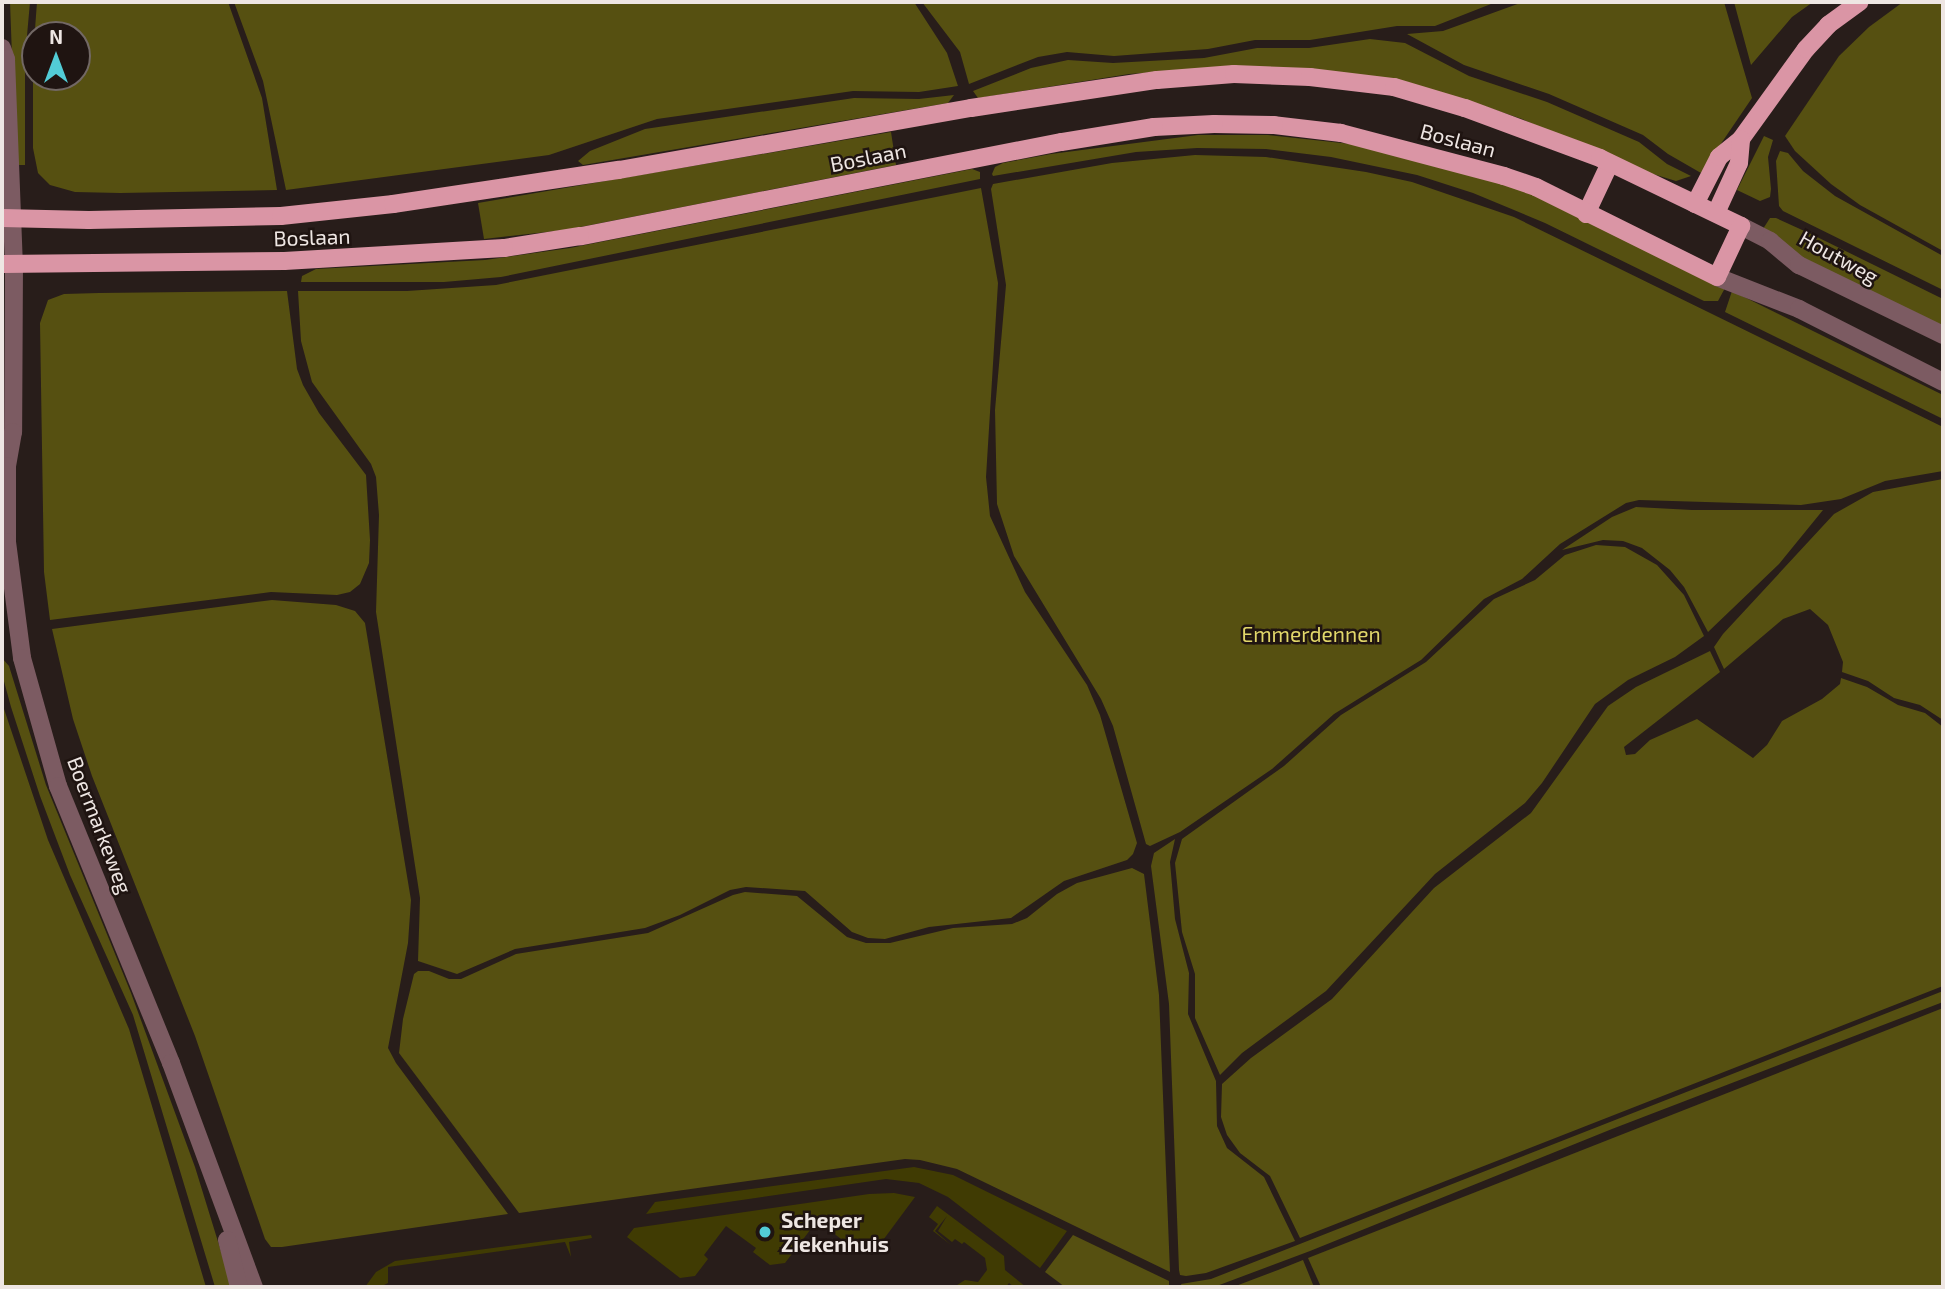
<!DOCTYPE html>
<html>
<head>
<meta charset="utf-8">
<style>
  body { margin:0 }
  #map { position:relative; width:1945px; height:1289px; overflow:hidden; background:#281d1a; font-family:"Exo 2",sans-serif }
  div>[style] { position:absolute }
  [style*='--x'] { left:calc(var(--x)*1px); top:calc(var(--y)*1px); width:calc(var(--w)*1px); rotate:calc(var(--a)*1deg) }
  .green>* { inset:0; background:#403b03 }
  .forest>* { inset:0; background:#565011 }
  .minor>* { height:18px; margin:-9px; padding:0 9px; transform-origin:9px; border-radius:9px; background:#7c5b62 }
  .major>* { height:18px; margin:-9px; padding:0 9px; transform-origin:9px; border-radius:9px; background:#da95a5 }
  .dots>* { width:19px; height:19px; translate:-50% -50%; box-sizing:border-box; border:4px solid #1f1411; border-radius:50% }
  span { translate:-50% -50%; white-space:nowrap; text-align:center; line-height:1.15; -webkit-text-stroke:5px #1f1411; paint-order:stroke }
  .street-label { font-size:21px; color:#eee6e3 }
  .park-label { font-size:21px; color:#e1d66a }
  .poi-label { font-size:21px; color:#eee6e3; font-weight:700 }
  .left { translate:0 -50%; text-align:left }
  .frame { position:absolute; inset:0; border:4px solid #eee6e3; pointer-events:none }
  .north { position:absolute; left:21px; top:21px; width:70px; height:70px; box-sizing:border-box; background:#1f1411; border:2px solid #726865; border-radius:50%; rotate:0deg; font-size:19px; font-weight:700; line-height:28px; text-align:center; color:#eee6e3 }
  .north::after { content:''; display:block; margin:auto; width:24px; height:32px; background:#52ccd6; clip-path:polygon(50% 0,100% 100%,50% 72%,0 100%) }
</style>
</head>
<body>
<div id="map">
  <div class="green">
    <i style="clip-path:polygon(914px 1167px,953px 1175px,1067px 1231px,1040px 1268px,948px 1197px,919px 1183px,886px 1179px,646px 1214px,655px 1202px)"></i>
    <i style="clip-path:polygon(894px 1193px,915px 1197px,875px 1251px,860px 1253px,817px 1221px,785px 1263px,770px 1265px,753px 1252px,756px 1248px,726px 1226px,704px 1255px,708px 1259px,695px 1276px,680px 1278px,627px 1237px,634px 1228px,869px 1194px)"></i>
    <i style="clip-path:polygon(937px 1206px,1004px 1256px,1005px 1270px,1026px 1287px,1014px 1287px,1009px 1283px,1006px 1287px,954px 1287px,965px 1280px,978px 1282px,987px 1270px,985px 1258px,964px 1242px,962px 1244px,955px 1239px,952px 1242px,938px 1231px,947px 1216px,935px 1231px,951px 1245px,933px 1231px,938px 1224px,929px 1217px)"></i>
    <i style="clip-path:polygon(591px 1235px,592px 1238px,569px 1242px,571px 1257px,565px 1242px,388px 1267px,388px 1283px,380px 1287px,365px 1287px,376px 1272px,395px 1261px)"></i>
  </div>
  <div class="forest">
    <i style="clip-path:polygon(10px 2px,30px 2px,25px 58px,25px 165px,16px 165px)"></i>
    <i style="clip-path:polygon(evenodd,37px 2px,228px 2px,262px 98px,277px 190px,120px 193px,75px 192px,50px 185px,38px 173px,33px 148px,33px 56px,37px 2px,77px 35px,77px 77px,35px 77px,35px 35px,77px 35px)"></i>
    <i style="clip-path:polygon(234px 2px,914px 2px,947px 53px,958px 86px,919px 92px,853px 91px,657px 119px,549px 155px,286px 190px,263px 81px)"></i>
    <i style="clip-path:polygon(922px 2px,1496px 2px,1435px 26px,1397px 26px,1310px 40px,1255px 40px,1208px 49px,1114px 56px,1067px 52px,1038px 57px,969px 84px,960px 52px)"></i>
    <i style="clip-path:polygon(1523px 2px,1724px 2px,1752px 98px,1701px 173px,1668px 154px,1643px 135px,1549px 94px,1464px 65px,1407px 34px,1443px 31px)"></i>
    <i style="clip-path:polygon(1734px 2px,1813px 2px,1792px 17px,1751px 65px)"></i>
    <i style="clip-path:polygon(1903px 2px,1943px 2px,1943px 251px,1860px 205px,1831px 184px,1795px 151px,1785px 136px,1839px 56px,1869px 27px)"></i>
    <i style="clip-path:polygon(1370px 39px,1405px 43px,1469px 76px,1547px 102px,1639px 142px,1667px 164px,1691px 176px,1676px 181px,1653px 174px,1651px 176px,1522px 119px,1466px 100px,1241px 66px,1129px 74px,978px 98px,973px 91px,1031px 68px,1068px 60px,1113px 63px,1204px 58px,1257px 48px,1309px 48px)"></i>
    <i style="clip-path:polygon(954px 95px,948px 103px,583px 165px,578px 161px,590px 151px,645px 129px,854px 98px,919px 99px)"></i>
    <i style="clip-path:polygon(891px 132px,896px 165px,565px 230px,484px 239px,478px 203px)"></i>
    <i style="clip-path:polygon(1198px 135px,1268px 135px,1351px 144px,1514px 185px,1725px 288px,1718px 301px,1704px 301px,1545px 223px,1473px 193px,1417px 175px,1331px 157px,1266px 149px,1197px 148px,1136px 152px,993px 176px,992px 174px,995px 167px,1003px 163px,1051px 154px)"></i>
    <i style="clip-path:polygon(1764px 136px,1773px 140px,1768px 157px,1771px 189px,1770px 197px,1760px 201px,1737px 190px)"></i>
    <i style="clip-path:polygon(1780px 151px,1788px 153px,1803px 171px,1835px 196px,1943px 256px,1943px 290px,1783px 211px,1779px 206px,1776px 161px)"></i>
    <i style="clip-path:polygon(1195px 155px,1266px 157px,1366px 172px,1412px 182px,1514px 217px,1943px 427px,1943px 471px,1885px 481px,1841px 499px,1801px 505px,1639px 500px,1626px 503px,1560px 544px,1522px 579px,1484px 599px,1421px 660px,1334px 714px,1272px 769px,1180px 832px,1150px 846px,1146px 844px,1113px 726px,1101px 699px,1014px 556px,997px 504px,995px 410px,1006px 285px,991px 189px,993px 184px,1112px 163px)"></i>
    <i style="clip-path:polygon(972px 169px,980px 172px,980px 179px,501px 277px,444px 282px,301px 282px,302px 276px,316px 269px,485px 260px,570px 248px)"></i>
    <i style="clip-path:polygon(981px 188px,998px 283px,986px 477px,990px 516px,1025px 592px,1087px 685px,1100px 715px,1137px 843px,1133px 854px,1127px 860px,1064px 881px,1011px 918px,929px 927px,885px 939px,868px 938px,852px 932px,805px 891px,746px 887px,730px 890px,680px 915px,645px 928px,515px 949px,457px 974px,418px 961px,420px 898px,376px 612px,379px 515px,376px 477px,371px 464px,312px 382px,301px 341px,298px 291px,407px 291px,496px 285px)"></i>
    <i style="clip-path:polygon(1770px 218px,1776px 218px,1811px 234px,1943px 299px,1943px 330px,1802px 259px,1761px 232px)"></i>
    <i style="clip-path:polygon(287px 291px,297px 369px,303px 385px,319px 413px,366px 475px,370px 540px,369px 563px,360px 584px,350px 592px,337px 595px,271px 592px,50px 620px,44px 572px,40px 323px,48px 300px,64px 294px,99px 293px)"></i>
    <i style="clip-path:polygon(1732px 291px,1943px 395px,1943px 419px,1725px 312px)"></i>
    <i style="clip-path:polygon(1943px 479px,1943px 720px,1920px 705px,1894px 698px,1868px 681px,1842px 672px,1843px 662px,1828px 625px,1810px 609px,1783px 619px,1724px 669px,1714px 647px,1723px 634px,1834px 514px,1873px 492px)"></i>
    <i style="clip-path:polygon(1636px 507px,1692px 510px,1823px 510px,1779px 564px,1708px 632px,1684px 587px,1670px 570px,1642px 548px,1623px 541px,1603px 540px,1562px 550px,1612px 517px)"></i>
    <i style="clip-path:polygon(1596px 545px,1625px 547px,1657px 565px,1684px 595px,1704px 636px,1675px 657px,1628px 680px,1595px 704px,1542px 783px,1525px 803px,1435px 874px,1326px 991px,1242px 1053px,1220px 1075px,1195px 1018px,1195px 974px,1182px 932px,1175px 863px,1182px 839px,1284px 766px,1341px 715px,1426px 662px,1494px 599px,1535px 580px,1565px 555px)"></i>
    <i style="clip-path:polygon(272px 600px,336px 605px,355px 611px,365px 623px,411px 900px,408px 943px,388px 1048px,396px 1063px,508px 1214px,282px 1247px,271px 1247px,265px 1239px,195px 1036px,92px 776px,73px 719px,52px 629px)"></i>
    <i style="clip-path:polygon(1710px 651px,1720px 672px,1624px 747px,1626px 755px,1635px 754px,1650px 740px,1697px 719px,1753px 758px,1767px 745px,1782px 721px,1822px 699px,1840px 684px,1841px 678px,1867px 687px,1898px 705px,1925px 713px,1943px 727px,1943px 986px,1300px 1238px,1270px 1176px,1240px 1153px,1227px 1135px,1221px 1117px,1222px 1084px,1251px 1058px,1332px 999px,1434px 888px,1531px 813px,1608px 706px,1636px 687px)"></i>
    <i style="clip-path:polygon(2px 658px,9px 666px,46px 785px,131px 993px,195px 1167px,232px 1287px,215px 1287px,133px 1015px,70px 875px,40px 796px,11px 707px,2px 674px)"></i>
    <i style="clip-path:polygon(2px 703px,48px 840px,129px 1029px,206px 1287px,2px 1287px)"></i>
    <i style="clip-path:polygon(1175px 839px,1170px 862px,1175px 919px,1189px 973px,1188px 1014px,1216px 1081px,1217px 1126px,1227px 1148px,1264px 1177px,1295px 1241px,1206px 1273px,1186px 1276px,1180px 1275px,1179px 1270px,1169px 1004px,1151px 866px,1154px 853px)"></i>
    <i style="clip-path:polygon(1132px 868px,1144px 874px,1159px 995px,1170px 1272px,957px 1169px,920px 1160px,905px 1159px,519px 1213px,399px 1053px,403px 1019px,414px 974px,418px 971px,429px 971px,449px 979px,461px 979px,516px 954px,648px 933px,733px 895px,745px 892px,797px 896px,847px 937px,866px 943px,890px 943px,953px 928px,1012px 924px,1027px 918px,1057px 894px,1077px 883px)"></i>
    <i style="clip-path:polygon(1943px 991px,1943px 1002px,1612px 1129px,1310px 1251px,1214px 1287px,1182px 1287px,1181px 1284px,1211px 1279px)"></i>
    <i style="clip-path:polygon(1943px 1008px,1943px 1287px,1321px 1287px,1308px 1258px)"></i>
    <i style="clip-path:polygon(1073px 1235px,1169px 1281px,1169px 1287px,1065px 1287px,1045px 1272px)"></i>
    <i style="clip-path:polygon(1303px 1260px,1314px 1287px,1233px 1287px,1278px 1270px)"></i>
  </div>
  <div class="minor">
    <i style="--x:2;--y:48;--w:12;--a:70"></i>
    <i style="--x:6;--y:59;--w:205;--a:87.8"></i>
    <i style="--x:14;--y:264;--w:168;--a:90.3"></i>
    <i style="--x:13;--y:432;--w:35;--a:100"></i>
    <i style="--x:7;--y:466;--w:76;--a:90"></i>
    <i style="--x:7;--y:542;--w:117;--a:82.6"></i>
    <i style="--x:22;--y:658;--w:133;--a:74.3"></i>
    <i style="--x:58;--y:786;--w:299;--a:67.8"></i>
    <i style="--x:171;--y:1063;--w:239;--a:69.7"></i>
    <i style="--x:1741;--y:226;--w:33;--a:27"></i>
    <i style="--x:1770;--y:241;--w:38;--a:40"></i>
    <i style="--x:1799;--y:265;--w:160;--a:25.9"></i>
    <i style="--x:1717;--y:277;--w:88;--a:21.3"></i>
    <i style="--x:1799;--y:309;--w:161;--a:26.9"></i>
    <i style="--x:227;--y:1240;--w:49;--a:75.7"></i>
  </div>
  <div class="major">
    <i style="--x:1695;--y:204;--w:53;--a:-62.9"></i>
    <i style="--x:1719;--y:157;--w:28;--a:-39"></i>
    <i style="--x:1741;--y:139;--w:111;--a:-54.2"></i>
    <i style="--x:1806;--y:49;--w:33;--a:-47"></i>
    <i style="--x:1828;--y:25;--w:39;--a:-36"></i>
    <i style="--x:1716;--y:213;--w:55;--a:-65.3"></i>
    <i style="--x:1739;--y:163;--w:24;--a:-85"></i>
    <i style="--x:1586;--y:214;--w:56;--a:-64.8"></i>
    <i style="--x:2;--y:218;--w:87;--a:1.3"></i>
    <i style="--x:89;--y:220;--w:192;--a:-1.2"></i>
    <i style="--x:281;--y:216;--w:113;--a:-6.1"></i>
    <i style="--x:393;--y:204;--w:229;--a:-8.6"></i>
    <i style="--x:619;--y:170;--w:357;--a:-10"></i>
    <i style="--x:971;--y:108;--w:188;--a:-8.6"></i>
    <i style="--x:1157;--y:80;--w:77;--a:-4.5"></i>
    <i style="--x:1234;--y:74;--w:76;--a:2.3"></i>
    <i style="--x:1310;--y:77;--w:85;--a:6.8"></i>
    <i style="--x:1394;--y:87;--w:74;--a:16.5"></i>
    <i style="--x:1465;--y:108;--w:144;--a:20.3"></i>
    <i style="--x:1600;--y:158;--w:157;--a:25.7"></i>
    <i style="--x:1741;--y:226;--w:56;--a:115.2"></i>
    <i style="--x:1717;--y:277;--w:202;--a:-153.6"></i>
    <i style="--x:1536;--y:187;--w:34;--a:-161"></i>
    <i style="--x:1504;--y:176;--w:169;--a:-165.2"></i>
    <i style="--x:1341;--y:133;--w:67;--a:-173.2"></i>
    <i style="--x:1274;--y:125;--w:60;--a:-179"></i>
    <i style="--x:1214;--y:124;--w:60;--a:177.1"></i>
    <i style="--x:1154;--y:127;--w:94;--a:170.8"></i>
    <i style="--x:1061;--y:142;--w:490;--a:168.9"></i>
    <i style="--x:580;--y:236;--w:77;--a:171"></i>
    <i style="--x:504;--y:248;--w:220;--a:176.6"></i>
    <i style="--x:284;--y:261;--w:282;--a:179.4"></i>
  </div>
  <div class="dots">
    <i style="left:765px;top:1232px;background:#52ccd6"></i>
  </div>
  <div class="street-label">
    <span style="left:1458px;top:140px;rotate:15deg">Boslaan</span>
    <span style="left:868px;top:157px;rotate:-11deg">Boslaan</span>
    <span style="left:312px;top:237px;rotate:-2deg">Boslaan</span>
    <span style="left:1839px;top:257px;rotate:29deg">Houtweg</span>
    <span style="left:100px;top:825px;rotate:69deg">Boermarkeweg</span>
  </div>
  <div class="park-label">
    <span style="left:1311px;top:634px">Emmerdennen</span>
  </div>
  <div class="poi-label">
    <span class="left" style="left:781px;top:1232px">Scheper<br>Ziekenhuis</span>
  </div>
  <div class="frame"></div>
  <div class="north">N</div>
</div>
</body>
</html>
